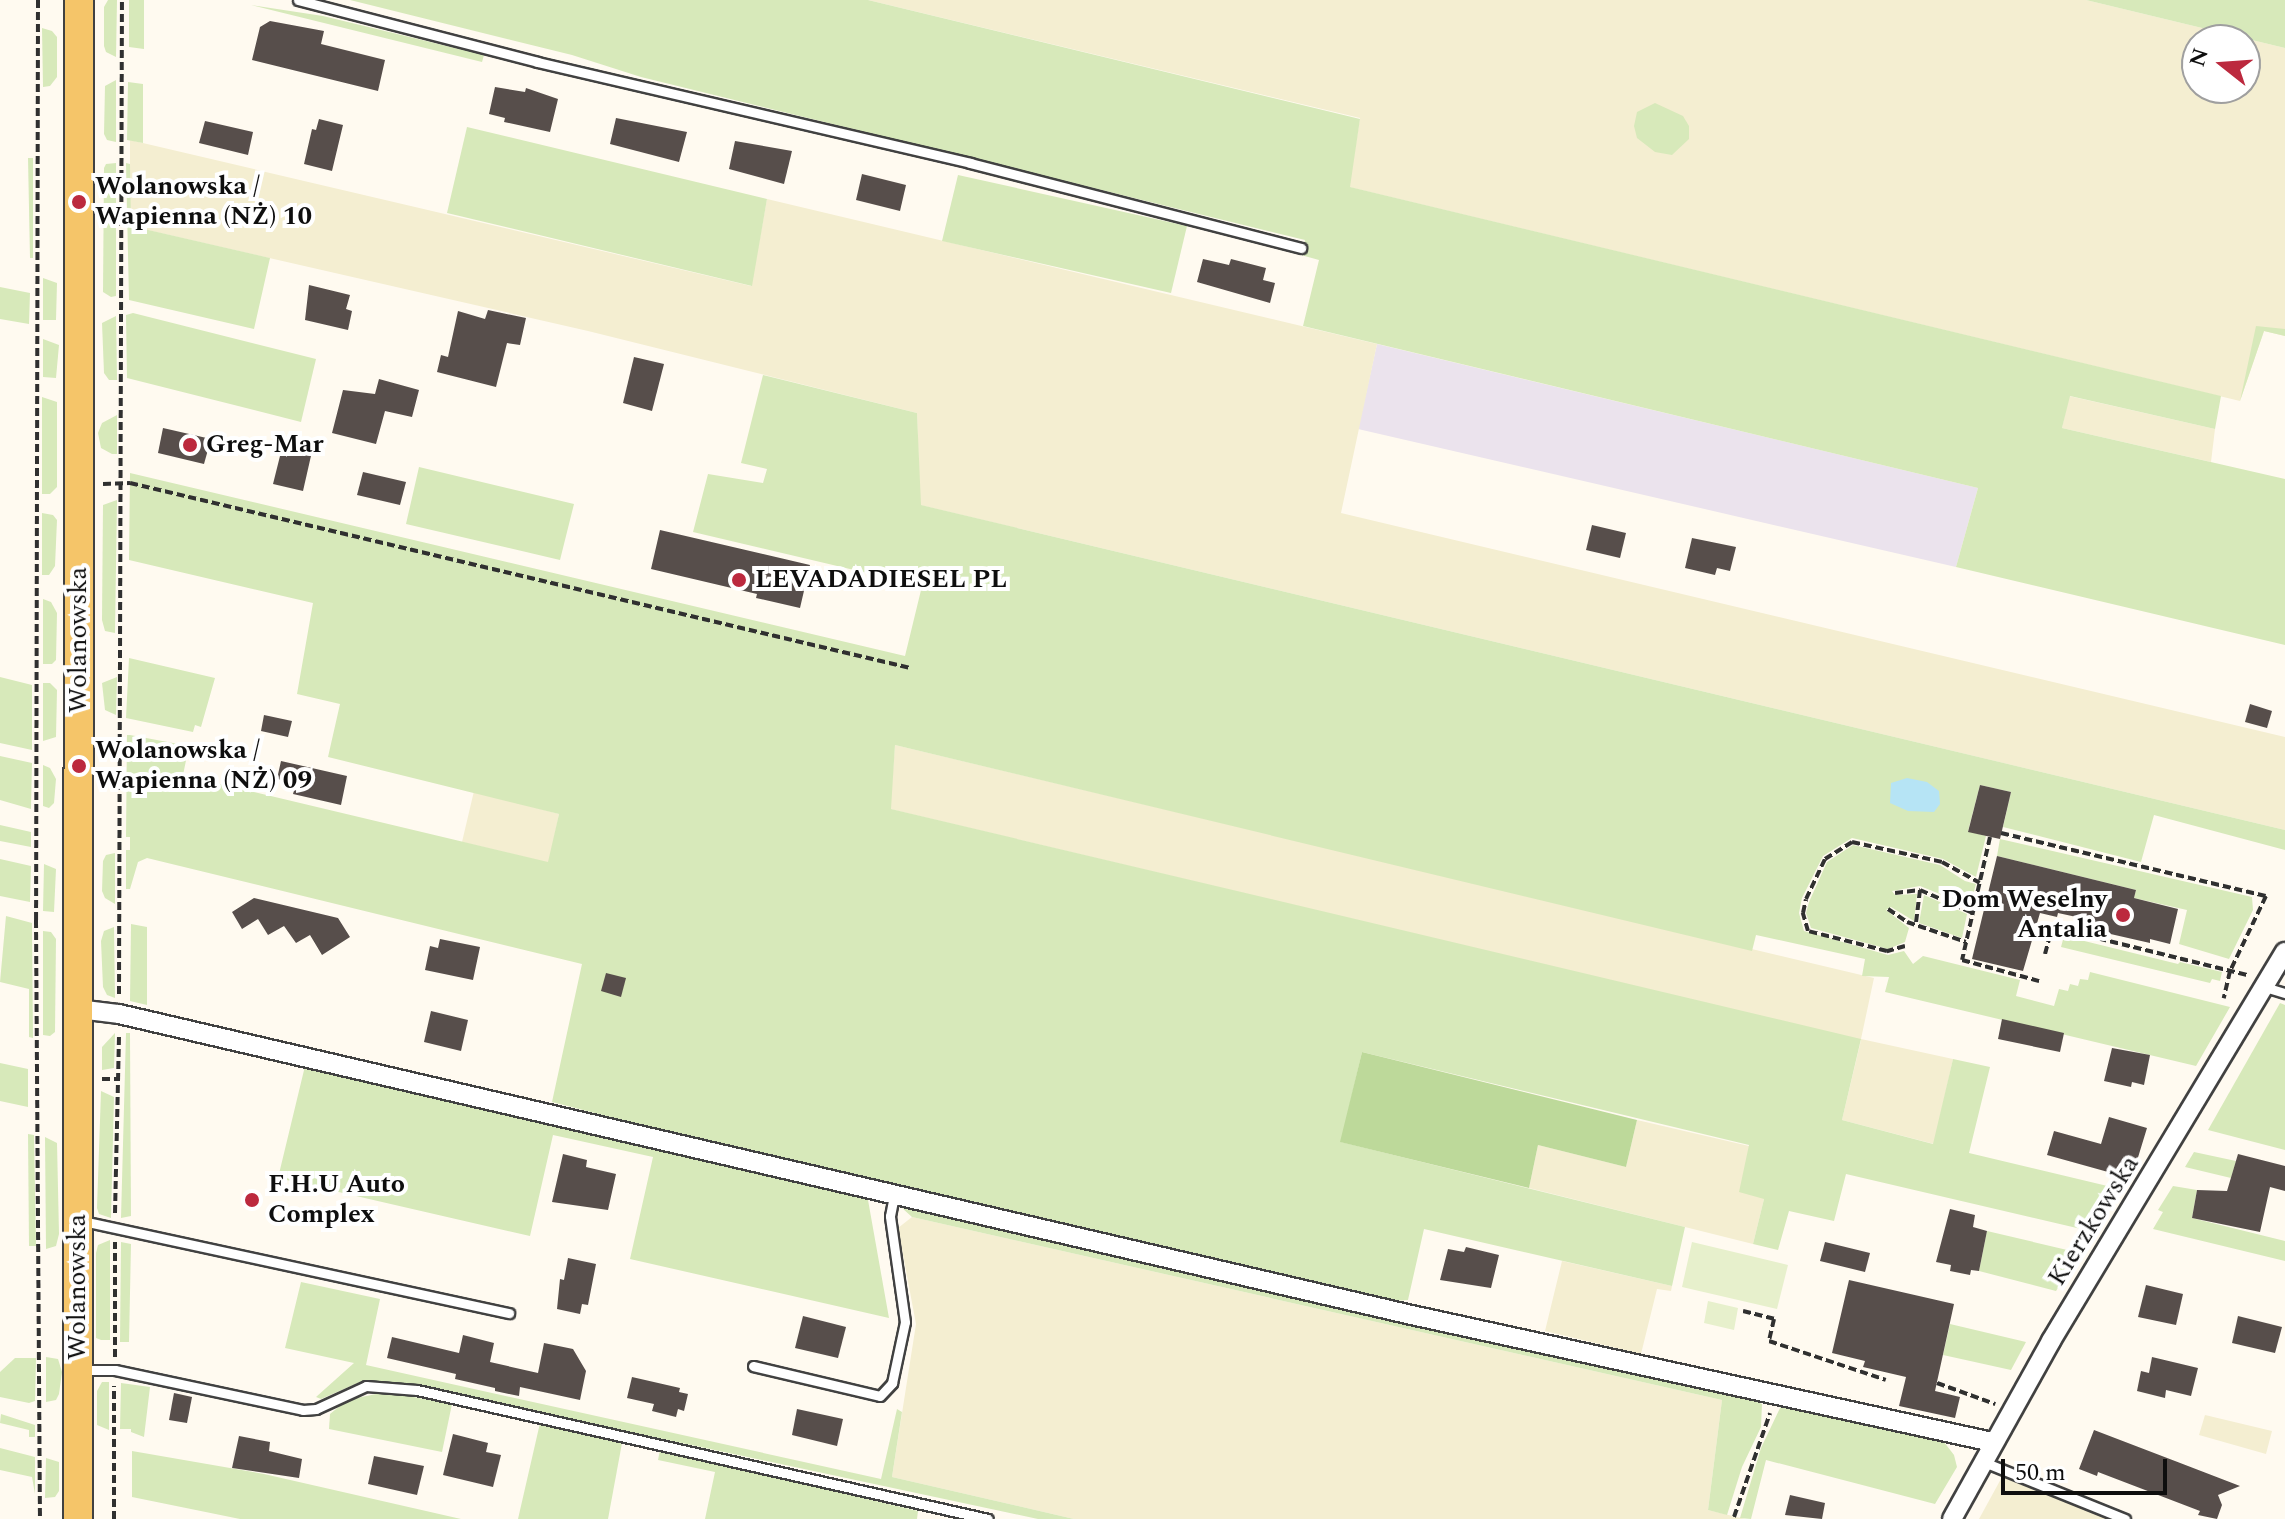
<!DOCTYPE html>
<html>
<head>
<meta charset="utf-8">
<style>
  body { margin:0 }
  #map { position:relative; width:2285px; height:1519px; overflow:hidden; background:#fffaf0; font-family:Spectral,serif }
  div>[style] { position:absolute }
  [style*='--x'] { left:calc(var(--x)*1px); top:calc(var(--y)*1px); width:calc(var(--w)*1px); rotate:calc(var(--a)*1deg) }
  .industrial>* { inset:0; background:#ebe3ed }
  .farmland>* { inset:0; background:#f4eed1 }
  .green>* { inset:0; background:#d7e9ba }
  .forest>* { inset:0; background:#bdd99a }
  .pitch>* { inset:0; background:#e7f0cc }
  .water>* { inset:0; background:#b6e4f5 }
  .building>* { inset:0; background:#574e4b }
  .path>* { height:4px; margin-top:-2px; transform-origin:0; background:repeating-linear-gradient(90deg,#303030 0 8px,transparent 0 12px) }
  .roads { filter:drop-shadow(2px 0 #414141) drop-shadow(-2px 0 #414141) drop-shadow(0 2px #414141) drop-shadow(0 -2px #414141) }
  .lane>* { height:9px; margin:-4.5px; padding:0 4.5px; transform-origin:4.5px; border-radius:4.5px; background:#fff }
  .street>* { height:18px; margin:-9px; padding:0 9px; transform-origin:9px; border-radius:9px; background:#fff }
  .primary>* { height:28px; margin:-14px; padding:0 14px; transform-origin:14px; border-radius:14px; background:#f5c569 }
  .dots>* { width:22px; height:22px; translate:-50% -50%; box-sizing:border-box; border:4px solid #fff; border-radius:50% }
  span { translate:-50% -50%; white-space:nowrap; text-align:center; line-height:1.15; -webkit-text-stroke:8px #fff; paint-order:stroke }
  .poi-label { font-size:26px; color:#0e0e0e; font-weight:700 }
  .left { translate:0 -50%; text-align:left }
  .right { translate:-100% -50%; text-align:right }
  .street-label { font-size:26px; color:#0e0e0e }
  .north { position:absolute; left:2181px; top:24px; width:80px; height:80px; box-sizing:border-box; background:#fff; border:2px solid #9f9f9f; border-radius:50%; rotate:287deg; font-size:22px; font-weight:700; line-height:32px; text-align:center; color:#0e0e0e }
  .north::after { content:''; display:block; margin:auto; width:28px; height:36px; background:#bc293e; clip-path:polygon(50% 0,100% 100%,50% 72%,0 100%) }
  .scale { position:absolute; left:2001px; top:1459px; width:166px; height:36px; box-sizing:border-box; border:4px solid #0e0e0e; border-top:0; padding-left:10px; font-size:24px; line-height:28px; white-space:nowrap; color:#0e0e0e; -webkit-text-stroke:6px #fff; paint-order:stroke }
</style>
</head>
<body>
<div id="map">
  <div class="industrial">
    <i style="clip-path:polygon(1377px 344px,1978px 488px,1956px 567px,1358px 429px)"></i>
  </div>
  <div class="farmland">
    <i style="clip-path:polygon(evenodd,868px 0,2086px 0,2285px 48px,2285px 336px,2264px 331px,2240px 401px,1349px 187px,1360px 118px,868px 0,2197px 40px,2245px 40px,2245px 88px,2197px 88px,2197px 40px)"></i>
    <i style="clip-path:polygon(130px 140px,751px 286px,767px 199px,1377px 344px,1341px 513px,2285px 737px,2285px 830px,920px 505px,917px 413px,588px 331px,130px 226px)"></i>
    <i style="clip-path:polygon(2069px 396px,2215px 429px,2211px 462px,2062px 428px)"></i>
    <i style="clip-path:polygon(895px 745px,1874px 978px,1861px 1039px,1953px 1059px,1934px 1144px,1842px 1120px,1861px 1040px,890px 809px)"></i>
    <i style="clip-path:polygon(474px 791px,559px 814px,549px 863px,462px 842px)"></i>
    <i style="clip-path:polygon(1637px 1120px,1749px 1146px,1764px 1199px,1753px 1244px,1529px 1188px,1538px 1145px,1626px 1167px)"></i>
    <i style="clip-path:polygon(912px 1217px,1722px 1400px,1708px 1510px,1745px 1519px,1074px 1519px,892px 1477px,916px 1324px,898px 1228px)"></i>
    <i style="clip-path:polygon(1562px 1261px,1672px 1286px,1671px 1291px,1657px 1289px,1641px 1354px,1545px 1331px)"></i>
    <i style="clip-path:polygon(2205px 1415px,2272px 1431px,2266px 1454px,2199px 1435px)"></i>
    <i style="clip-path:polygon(2002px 1477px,2108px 1519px,1979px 1519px)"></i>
  </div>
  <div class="green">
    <i style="clip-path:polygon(108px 0,117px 0,116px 57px,106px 52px,104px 46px,104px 7px)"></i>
    <i style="clip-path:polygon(129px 0,144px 0,144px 49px,129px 47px)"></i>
    <i style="clip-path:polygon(350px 0,868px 0,1360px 119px,1350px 187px,2221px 396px,2215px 429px,2070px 396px,2062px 428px,2285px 479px,2285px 645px,1956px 567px,1978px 488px,1303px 326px,1319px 260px,1301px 255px,1305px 240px,641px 77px,572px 55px)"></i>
    <i style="clip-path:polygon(2086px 0,2285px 0,2285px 48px)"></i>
    <i style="clip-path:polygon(251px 5px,323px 16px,484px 55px,482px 62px)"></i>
    <i style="clip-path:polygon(42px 28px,52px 31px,57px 37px,57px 77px,50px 86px,43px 87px)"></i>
    <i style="clip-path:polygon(116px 80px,116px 142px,107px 140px,104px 134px,105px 86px)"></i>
    <i style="clip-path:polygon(128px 82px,143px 84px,143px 143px,127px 140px)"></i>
    <i style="clip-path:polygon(1655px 103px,1683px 116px,1689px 126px,1689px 139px,1672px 155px,1655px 152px,1637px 138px,1634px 126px,1637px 112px)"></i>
    <i style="clip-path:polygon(467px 127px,767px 199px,752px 286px,447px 213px)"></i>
    <i style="clip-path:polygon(28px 158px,33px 158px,33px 258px,30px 258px)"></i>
    <i style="clip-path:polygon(116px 163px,116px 296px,111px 297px,103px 292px,104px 168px,106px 164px)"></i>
    <i style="clip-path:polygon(126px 163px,130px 164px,131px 226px,270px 258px,254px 329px,129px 300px)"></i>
    <i style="clip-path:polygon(958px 175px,1187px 226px,1171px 293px,942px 241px)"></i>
    <i style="clip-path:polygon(43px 278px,57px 283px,56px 320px,43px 320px)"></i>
    <i style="clip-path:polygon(0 287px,30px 293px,29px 324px,0 319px)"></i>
    <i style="clip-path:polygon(133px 313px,316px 359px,301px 422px,127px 378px,126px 315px)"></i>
    <i style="clip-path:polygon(116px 316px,117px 380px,109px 380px,104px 373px,102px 323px)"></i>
    <i style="clip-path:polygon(2256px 326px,2285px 329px,2285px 336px,2264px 331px,2240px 401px)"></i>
    <i style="clip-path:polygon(43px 339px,59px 345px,56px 378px,43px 377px)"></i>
    <i style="clip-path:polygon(763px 375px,917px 413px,921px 505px,2285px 830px,2285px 850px,2154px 815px,2141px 862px,2003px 827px,2011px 792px,1980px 785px,1968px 831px,1986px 836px,1976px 877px,1943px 859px,1852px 838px,1823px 856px,1802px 898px,1799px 913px,1804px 931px,1888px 955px,1904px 951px,1913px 964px,1923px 956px,2020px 980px,2016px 996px,2054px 1006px,2059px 989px,2068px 991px,2070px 984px,2078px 986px,2080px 979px,2088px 980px,2090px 972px,2230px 1007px,2196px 1066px,1885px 992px,1889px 977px,1862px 976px,1865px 959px,1756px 935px,1752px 951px,895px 745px,891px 809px,1861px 1039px,1842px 1120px,1933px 1144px,1953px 1059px,1990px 1067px,1969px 1153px,2120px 1189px,2094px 1232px,1846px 1174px,1834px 1221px,1789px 1211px,1778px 1250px,1753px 1244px,1764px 1199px,1739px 1192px,1749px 1145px,1362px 1052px,1341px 1142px,1685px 1227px,1672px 1286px,1424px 1229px,1408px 1300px,1393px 1301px,875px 1185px,552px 1102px,582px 964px,147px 858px,138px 862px,130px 889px,126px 889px,126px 850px,130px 850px,130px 837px,126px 837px,127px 735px,130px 735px,189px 746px,183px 775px,548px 862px,559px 814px,328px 757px,340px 704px,297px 694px,313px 603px,129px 560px,130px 473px,905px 656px,922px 586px,693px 532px,708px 474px,763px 483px,767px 469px,741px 463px)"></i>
    <i style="clip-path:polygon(42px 397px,57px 402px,57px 487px,50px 494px,42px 494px)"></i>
    <i style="clip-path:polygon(117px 415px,117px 454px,112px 454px,101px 448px,98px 433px,102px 423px)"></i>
    <i style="clip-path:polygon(419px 467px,574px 504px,560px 560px,406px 524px)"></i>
    <i style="clip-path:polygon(117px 500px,115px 633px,105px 631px,102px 620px,103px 505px)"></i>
    <i style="clip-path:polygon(42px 513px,53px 515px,57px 520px,55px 566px,49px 575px,42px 575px)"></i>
    <i style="clip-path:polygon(43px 599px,51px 602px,57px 613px,56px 660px,52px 664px,43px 664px)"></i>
    <i style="clip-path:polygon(129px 658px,215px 678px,201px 727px,195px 725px,193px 732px,126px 718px)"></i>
    <i style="clip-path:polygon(0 677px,32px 685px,32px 750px,0 743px)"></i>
    <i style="clip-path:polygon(117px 677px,116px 715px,105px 710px,102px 683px)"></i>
    <i style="clip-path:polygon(43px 683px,50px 683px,57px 690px,56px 737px,43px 741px)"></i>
    <i style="clip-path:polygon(0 756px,32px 763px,31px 809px,0 800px)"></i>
    <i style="clip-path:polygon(43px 765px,50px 768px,56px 779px,54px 803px,49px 808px,43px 806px)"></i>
    <i style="clip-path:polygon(0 825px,31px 832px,31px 847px,0 841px)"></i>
    <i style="clip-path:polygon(2000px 839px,2252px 897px,2253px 910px,2229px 959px,2179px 944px,2187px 910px,2134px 898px,2136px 890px,1997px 856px)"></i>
    <i style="clip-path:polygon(1853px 845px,1940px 865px,1965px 881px,1976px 884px,1970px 906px,1920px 886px,1892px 891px,1895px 895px,1917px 894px,1914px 921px,1891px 907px,1886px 910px,1909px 928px,1905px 942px,1888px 949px,1811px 928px,1806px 913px,1809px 902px,1827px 862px)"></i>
    <i style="clip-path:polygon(115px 853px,115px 904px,105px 898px,102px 891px,103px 861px,106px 855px)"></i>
    <i style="clip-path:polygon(0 859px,31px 866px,30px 902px,0 896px)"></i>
    <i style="clip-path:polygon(44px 864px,56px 869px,54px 912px,43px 911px)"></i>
    <i style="clip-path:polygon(1924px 895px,1967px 914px,1962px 938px,1919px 923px)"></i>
    <i style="clip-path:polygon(6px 916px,32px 923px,33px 1038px,29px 1037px,29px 989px,0 982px)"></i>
    <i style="clip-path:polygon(131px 924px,147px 927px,147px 1005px,130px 1001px)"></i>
    <i style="clip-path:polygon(114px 927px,115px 998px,107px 995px,103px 987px,101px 941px,104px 931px)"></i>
    <i style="clip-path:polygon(43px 931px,51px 932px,56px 939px,55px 1032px,50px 1036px,43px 1035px)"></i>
    <i style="clip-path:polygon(2064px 936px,2178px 964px,2180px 962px,2222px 972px,2220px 981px,2212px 979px,2210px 983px,2061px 947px)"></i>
    <i style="clip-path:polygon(2280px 1003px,2285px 1005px,2285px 1150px,2208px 1130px)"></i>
    <i style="clip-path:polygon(115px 1033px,114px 1068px,102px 1070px,102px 1047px)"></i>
    <i style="clip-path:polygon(126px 1033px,130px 1033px,131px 1216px,121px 1218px)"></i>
    <i style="clip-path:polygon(0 1063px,28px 1069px,28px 1107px,0 1101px)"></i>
    <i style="clip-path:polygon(305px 1066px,868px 1200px,889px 1318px,630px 1259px,653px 1157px,553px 1135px,530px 1236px,278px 1178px)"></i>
    <i style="clip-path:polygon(101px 1091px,114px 1097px,111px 1218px,99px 1214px,97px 1208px)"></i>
    <i style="clip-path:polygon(28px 1134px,34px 1135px,36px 1246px,29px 1246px)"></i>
    <i style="clip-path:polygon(45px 1137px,57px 1143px,59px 1234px,56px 1246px,46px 1249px)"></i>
    <i style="clip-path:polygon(2194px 1152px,2236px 1161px,2231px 1178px,2185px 1167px)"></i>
    <i style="clip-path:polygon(2173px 1186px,2197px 1190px,2192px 1218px,2285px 1241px,2285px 1261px,2153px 1229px,2163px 1212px,2158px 1210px)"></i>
    <i style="clip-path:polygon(902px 1208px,1748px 1398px,1762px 1404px,1761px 1427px,1742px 1467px,1727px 1515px,1708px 1510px,1722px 1400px,912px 1217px)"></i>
    <i style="clip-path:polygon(1987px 1231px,2080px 1253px,2056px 1291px,1979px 1271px)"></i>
    <i style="clip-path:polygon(110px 1240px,110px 1340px,101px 1340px,96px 1338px,96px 1253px,98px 1245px)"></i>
    <i style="clip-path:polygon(121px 1242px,131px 1244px,129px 1342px,120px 1342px)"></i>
    <i style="clip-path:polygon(301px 1282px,380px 1299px,366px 1365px,881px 1479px,897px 1409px,902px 1412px,892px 1477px,1074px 1519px,1038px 1519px,396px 1382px,360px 1382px,321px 1399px,316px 1397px,354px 1363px,285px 1348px)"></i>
    <i style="clip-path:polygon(1950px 1324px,2026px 1342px,2011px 1370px,1943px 1355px)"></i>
    <i style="clip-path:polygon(46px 1357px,58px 1359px,62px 1372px,59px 1394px,56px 1400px,46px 1402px)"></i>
    <i style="clip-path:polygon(15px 1358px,36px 1358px,35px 1401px,29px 1403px,0 1397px,0 1372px)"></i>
    <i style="clip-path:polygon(102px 1382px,109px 1382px,109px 1430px,97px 1425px,97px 1391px)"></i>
    <i style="clip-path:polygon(121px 1383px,150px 1387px,144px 1437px,131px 1432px,131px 1429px,120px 1429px)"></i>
    <i style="clip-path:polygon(386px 1392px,452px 1404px,442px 1452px,329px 1429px,330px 1414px,347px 1400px)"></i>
    <i style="clip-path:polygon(1781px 1406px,1944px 1442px,1954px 1455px,1957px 1467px,1935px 1504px,1766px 1460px,1751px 1519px,1740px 1518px,1761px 1448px)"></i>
    <i style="clip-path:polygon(1px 1414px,35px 1425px,35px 1437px,29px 1437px,29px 1430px,0 1423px)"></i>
    <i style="clip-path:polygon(540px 1423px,622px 1443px,608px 1519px,518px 1519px)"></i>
    <i style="clip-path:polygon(0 1448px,35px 1457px,35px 1494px,32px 1477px,0 1470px)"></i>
    <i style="clip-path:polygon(660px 1450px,918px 1511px,917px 1519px,705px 1519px,715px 1472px,658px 1460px)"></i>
    <i style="clip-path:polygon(132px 1451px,264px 1474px,461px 1519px,240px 1519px,132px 1497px)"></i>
    <i style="clip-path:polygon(46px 1458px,59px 1462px,59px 1491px,55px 1497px,45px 1498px)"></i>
  </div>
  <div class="forest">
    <i style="clip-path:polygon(1362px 1052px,1637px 1120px,1626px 1167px,1538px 1145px,1529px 1188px,1340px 1142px)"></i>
  </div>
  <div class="pitch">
    <i style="clip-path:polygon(1692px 1242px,1788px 1265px,1777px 1309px,1682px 1287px)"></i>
    <i style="clip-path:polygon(1708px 1301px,1738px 1308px,1734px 1330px,1704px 1323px)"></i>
  </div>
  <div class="water">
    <i style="clip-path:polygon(1907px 778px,1927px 782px,1939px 791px,1940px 804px,1934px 812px,1908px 811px,1890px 803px,1891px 783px)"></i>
  </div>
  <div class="building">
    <i style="clip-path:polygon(270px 21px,324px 31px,321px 44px,385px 60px,378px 91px,252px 60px,260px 27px)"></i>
    <i style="clip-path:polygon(495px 87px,525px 92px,526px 88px,558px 99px,550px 132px,504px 122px,505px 118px,489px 114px)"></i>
    <i style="clip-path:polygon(616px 118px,687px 132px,679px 162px,610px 144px)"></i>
    <i style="clip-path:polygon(319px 119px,343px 125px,332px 171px,304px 164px,312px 129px,316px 130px)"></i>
    <i style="clip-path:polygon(205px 121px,253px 132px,248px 155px,199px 143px)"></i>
    <i style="clip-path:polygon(735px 141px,792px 151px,784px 184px,729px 169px)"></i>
    <i style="clip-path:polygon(862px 174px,906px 185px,900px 211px,856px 200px)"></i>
    <i style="clip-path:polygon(1203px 259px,1229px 265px,1231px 259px,1266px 268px,1263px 280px,1275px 283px,1270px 303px,1197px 282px)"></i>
    <i style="clip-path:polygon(309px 285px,350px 295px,346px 309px,352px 311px,348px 330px,305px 320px)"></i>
    <i style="clip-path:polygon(488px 310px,526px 318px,520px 345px,507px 343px,496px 387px,437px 372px,441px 355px,448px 357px,458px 311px,485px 319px)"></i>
    <i style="clip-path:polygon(634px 357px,664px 364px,652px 411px,623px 403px)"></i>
    <i style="clip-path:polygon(379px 379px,419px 390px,412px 417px,385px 411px,376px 444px,332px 433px,343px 390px,375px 394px)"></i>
    <i style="clip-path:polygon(163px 428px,211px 439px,204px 464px,158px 453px)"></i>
    <i style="clip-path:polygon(284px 440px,313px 447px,303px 491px,273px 484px)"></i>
    <i style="clip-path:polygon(363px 472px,406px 482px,400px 505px,357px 495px)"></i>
    <i style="clip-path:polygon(1592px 525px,1626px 533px,1620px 558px,1586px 550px)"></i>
    <i style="clip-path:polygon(660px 530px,810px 565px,800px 608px,756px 598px,757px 594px,651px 569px)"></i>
    <i style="clip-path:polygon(1692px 538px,1736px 547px,1730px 571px,1717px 568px,1715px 575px,1685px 568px)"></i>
    <i style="clip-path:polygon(2250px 704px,2272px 711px,2267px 728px,2245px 722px)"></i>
    <i style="clip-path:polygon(264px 715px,292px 721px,288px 737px,261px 731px)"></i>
    <i style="clip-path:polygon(281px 761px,347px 776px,341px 805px,293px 794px,296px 783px,277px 779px)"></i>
    <i style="clip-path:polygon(1980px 785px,2011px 792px,2000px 839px,1968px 832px)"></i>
    <i style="clip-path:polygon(1997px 856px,2136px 890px,2134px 898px,2178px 909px,2170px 944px,2150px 939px,2150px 943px,2093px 930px,2095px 921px,2058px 913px,2057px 917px,2040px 913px,2023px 971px,1972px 959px)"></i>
    <i style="clip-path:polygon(254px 898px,338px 918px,350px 937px,322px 955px,310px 935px,296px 943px,284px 926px,268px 935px,258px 919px,242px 929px,232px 912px)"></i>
    <i style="clip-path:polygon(440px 939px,480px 947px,473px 980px,425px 970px,430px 946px,438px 948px)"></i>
    <i style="clip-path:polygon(606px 973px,626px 978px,621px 997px,601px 991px)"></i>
    <i style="clip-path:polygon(431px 1011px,468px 1020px,461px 1051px,424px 1042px)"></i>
    <i style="clip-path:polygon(2002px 1019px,2064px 1033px,2060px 1052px,1998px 1039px)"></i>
    <i style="clip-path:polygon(2112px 1048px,2150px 1055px,2144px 1085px,2132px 1082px,2131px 1087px,2104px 1081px)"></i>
    <i style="clip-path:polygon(2109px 1117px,2147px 1128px,2136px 1164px,2130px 1163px,2126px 1177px,2047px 1155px,2054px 1131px,2101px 1144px)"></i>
    <i style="clip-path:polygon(563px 1154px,587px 1160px,586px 1167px,616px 1174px,608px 1210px,552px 1202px)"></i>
    <i style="clip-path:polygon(2238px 1154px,2285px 1166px,2285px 1191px,2270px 1187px,2260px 1232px,2192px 1218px,2197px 1190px,2227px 1191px)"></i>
    <i style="clip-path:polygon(1950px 1209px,1975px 1215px,1973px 1227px,1987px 1231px,1979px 1271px,1971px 1270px,1970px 1275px,1950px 1271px,1951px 1265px,1936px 1262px)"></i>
    <i style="clip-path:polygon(1825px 1242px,1870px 1253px,1865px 1272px,1820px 1261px)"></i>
    <i style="clip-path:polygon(1466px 1247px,1499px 1255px,1491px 1288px,1440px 1280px,1448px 1249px,1464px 1252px)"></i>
    <i style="clip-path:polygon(568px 1258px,596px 1264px,588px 1305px,582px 1304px,580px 1314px,557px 1309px,560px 1279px,564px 1280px)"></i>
    <i style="clip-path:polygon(1849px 1280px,1954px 1304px,1935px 1391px,1960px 1397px,1955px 1418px,1899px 1406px,1906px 1377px,1863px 1367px,1865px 1361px,1832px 1353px)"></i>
    <i style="clip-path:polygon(2146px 1285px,2183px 1294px,2176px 1325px,2138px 1317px)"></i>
    <i style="clip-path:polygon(803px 1316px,846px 1327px,838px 1358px,795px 1348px)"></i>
    <i style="clip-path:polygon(2238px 1316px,2282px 1327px,2275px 1353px,2232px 1343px)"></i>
    <i style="clip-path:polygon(463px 1335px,494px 1343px,490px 1362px,538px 1373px,544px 1343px,573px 1349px,586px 1371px,580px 1400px,520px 1387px,519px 1396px,495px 1391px,495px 1388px,455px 1379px,456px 1374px,387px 1358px,392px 1337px,459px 1353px)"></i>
    <i style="clip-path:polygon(2152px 1357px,2198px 1368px,2191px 1396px,2166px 1390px,2165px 1398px,2137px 1391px,2141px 1371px,2149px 1373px)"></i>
    <i style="clip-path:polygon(632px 1377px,680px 1388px,679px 1392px,688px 1394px,684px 1411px,678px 1409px,676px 1417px,652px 1411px,654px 1404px,627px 1398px)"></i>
    <i style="clip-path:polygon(174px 1393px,192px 1397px,187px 1423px,169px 1420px)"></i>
    <i style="clip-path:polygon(797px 1409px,843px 1419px,837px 1446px,792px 1435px)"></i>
    <i style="clip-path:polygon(2094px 1430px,2175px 1461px,2240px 1486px,2218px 1495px,2222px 1505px,2217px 1519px,2198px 1515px,2200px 1511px,2098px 1472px,2097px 1476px,2079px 1469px)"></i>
    <i style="clip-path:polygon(453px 1434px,488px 1443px,486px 1452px,501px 1455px,493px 1487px,443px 1475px)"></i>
    <i style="clip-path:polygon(239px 1436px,270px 1442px,269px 1451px,302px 1459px,299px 1478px,232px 1468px)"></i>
    <i style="clip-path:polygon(374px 1456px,424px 1466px,417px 1495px,368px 1484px)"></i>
    <i style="clip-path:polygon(1790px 1495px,1825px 1503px,1822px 1519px,1785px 1515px)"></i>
  </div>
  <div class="path">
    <i style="--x:38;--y:0;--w:920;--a:90.12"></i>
    <i style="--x:36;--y:920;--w:599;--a:89.62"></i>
    <i style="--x:103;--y:484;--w:27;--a:-2"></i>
    <i style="--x:130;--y:483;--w:802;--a:13.34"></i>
    <i style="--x:2001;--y:833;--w:272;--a:13.4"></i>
    <i style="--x:2266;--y:896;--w:83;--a:115.6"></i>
    <i style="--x:2230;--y:971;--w:28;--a:103"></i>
    <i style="--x:1990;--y:837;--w:126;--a:102.8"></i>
    <i style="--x:1962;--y:960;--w:80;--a:15.3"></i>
    <i style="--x:1920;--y:890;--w:58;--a:23.5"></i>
    <i style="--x:1895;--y:893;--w:25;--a:-7"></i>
    <i style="--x:1920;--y:890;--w:35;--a:97"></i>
    <i style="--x:1888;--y:909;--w:23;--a:34"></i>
    <i style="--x:1907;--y:922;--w:62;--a:18.7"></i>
    <i style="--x:1905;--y:946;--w:19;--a:164"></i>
    <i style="--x:1887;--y:951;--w:81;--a:-165.8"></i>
    <i style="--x:1808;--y:931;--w:19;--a:-106"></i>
    <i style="--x:1803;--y:913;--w:14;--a:-78"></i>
    <i style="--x:1806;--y:899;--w:44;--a:-64.6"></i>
    <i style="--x:1825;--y:859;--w:32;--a:-32"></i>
    <i style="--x:1852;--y:842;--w:92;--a:12.5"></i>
    <i style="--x:1942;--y:862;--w:43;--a:28.9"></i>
    <i style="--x:2045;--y:954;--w:28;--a:-75"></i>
    <i style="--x:2052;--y:927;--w:202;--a:13.8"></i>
    <i style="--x:119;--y:994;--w:994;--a:-89.83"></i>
    <i style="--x:102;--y:1079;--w:16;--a:0"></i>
    <i style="--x:115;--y:1213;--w:179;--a:-88.7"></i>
    <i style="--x:1743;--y:1311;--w:32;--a:14"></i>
    <i style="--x:1774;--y:1319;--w:23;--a:103"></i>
    <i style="--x:1769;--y:1341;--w:123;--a:18.4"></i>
    <i style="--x:115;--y:1357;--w:115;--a:-90"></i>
    <i style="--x:1937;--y:1383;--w:62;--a:19.9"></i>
    <i style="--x:1734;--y:1517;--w:110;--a:-70.9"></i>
    <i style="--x:114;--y:1519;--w:133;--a:-90"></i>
  </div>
  <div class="roads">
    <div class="lane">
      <i style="--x:298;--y:0;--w:247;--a:14.5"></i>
      <i style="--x:537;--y:62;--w:445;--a:13.1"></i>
      <i style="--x:970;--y:163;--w:342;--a:14.4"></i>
      <i style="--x:2265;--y:987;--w:21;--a:17"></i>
      <i style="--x:83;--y:1221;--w:436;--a:12.2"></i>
      <i style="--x:753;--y:1366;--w:130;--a:13.3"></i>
      <i style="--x:880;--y:1396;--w:18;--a:-47"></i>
      <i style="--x:892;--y:1383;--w:62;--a:-78"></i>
      <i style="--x:905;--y:1322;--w:107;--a:-98.1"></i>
      <i style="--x:890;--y:1216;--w:21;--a:-79"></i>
      <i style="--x:83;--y:1370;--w:32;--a:0"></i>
      <i style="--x:115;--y:1370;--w:192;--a:12"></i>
      <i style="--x:303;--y:1410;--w:13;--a:-4"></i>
      <i style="--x:316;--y:1409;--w:55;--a:-24.7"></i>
      <i style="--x:366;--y:1386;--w:51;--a:4.5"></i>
      <i style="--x:417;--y:1390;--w:585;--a:12.73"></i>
      <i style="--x:1984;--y:1462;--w:152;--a:22"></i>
    </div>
    <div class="street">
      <i style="--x:78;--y:1009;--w:41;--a:7"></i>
      <i style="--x:119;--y:1014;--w:1322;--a:13.11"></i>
      <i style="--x:1407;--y:1314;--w:599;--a:12.34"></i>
      <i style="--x:1952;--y:1519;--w:204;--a:-60.9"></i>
      <i style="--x:2051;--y:1341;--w:454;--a:-59"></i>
    </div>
    <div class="primary">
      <i style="--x:78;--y:1519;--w:1519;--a:-89.96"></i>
    </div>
  </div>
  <div class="dots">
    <i style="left:79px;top:202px;background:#bc293e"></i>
    <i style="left:190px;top:445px;background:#bc293e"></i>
    <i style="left:739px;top:580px;background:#bc293e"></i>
    <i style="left:79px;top:766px;background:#bc293e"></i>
    <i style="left:2123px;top:915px;background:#bc293e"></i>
    <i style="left:252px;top:1200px;background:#bc293e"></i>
  </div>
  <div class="poi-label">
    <span class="left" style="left:95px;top:202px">Wolanowska /<br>Wapienna (NŻ) 10</span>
    <span class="left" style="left:206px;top:445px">Greg-Mar</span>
    <span class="left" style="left:755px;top:580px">LEVADADIESEL PL</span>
    <span class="left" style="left:95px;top:766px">Wolanowska /<br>Wapienna (NŻ) 09</span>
    <span class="right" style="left:2107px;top:915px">Dom Weselny<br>Antalia</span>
    <span class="left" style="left:268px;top:1200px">F.H.U Auto<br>Complex</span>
  </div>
  <div class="street-label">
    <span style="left:79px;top:640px;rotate:-90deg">Wolanowska</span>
    <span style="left:2094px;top:1221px;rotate:-58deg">Kierzkowska</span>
    <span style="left:78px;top:1287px;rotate:-90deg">Wolanowska</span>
  </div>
  <div class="north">N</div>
  <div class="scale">50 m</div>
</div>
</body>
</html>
